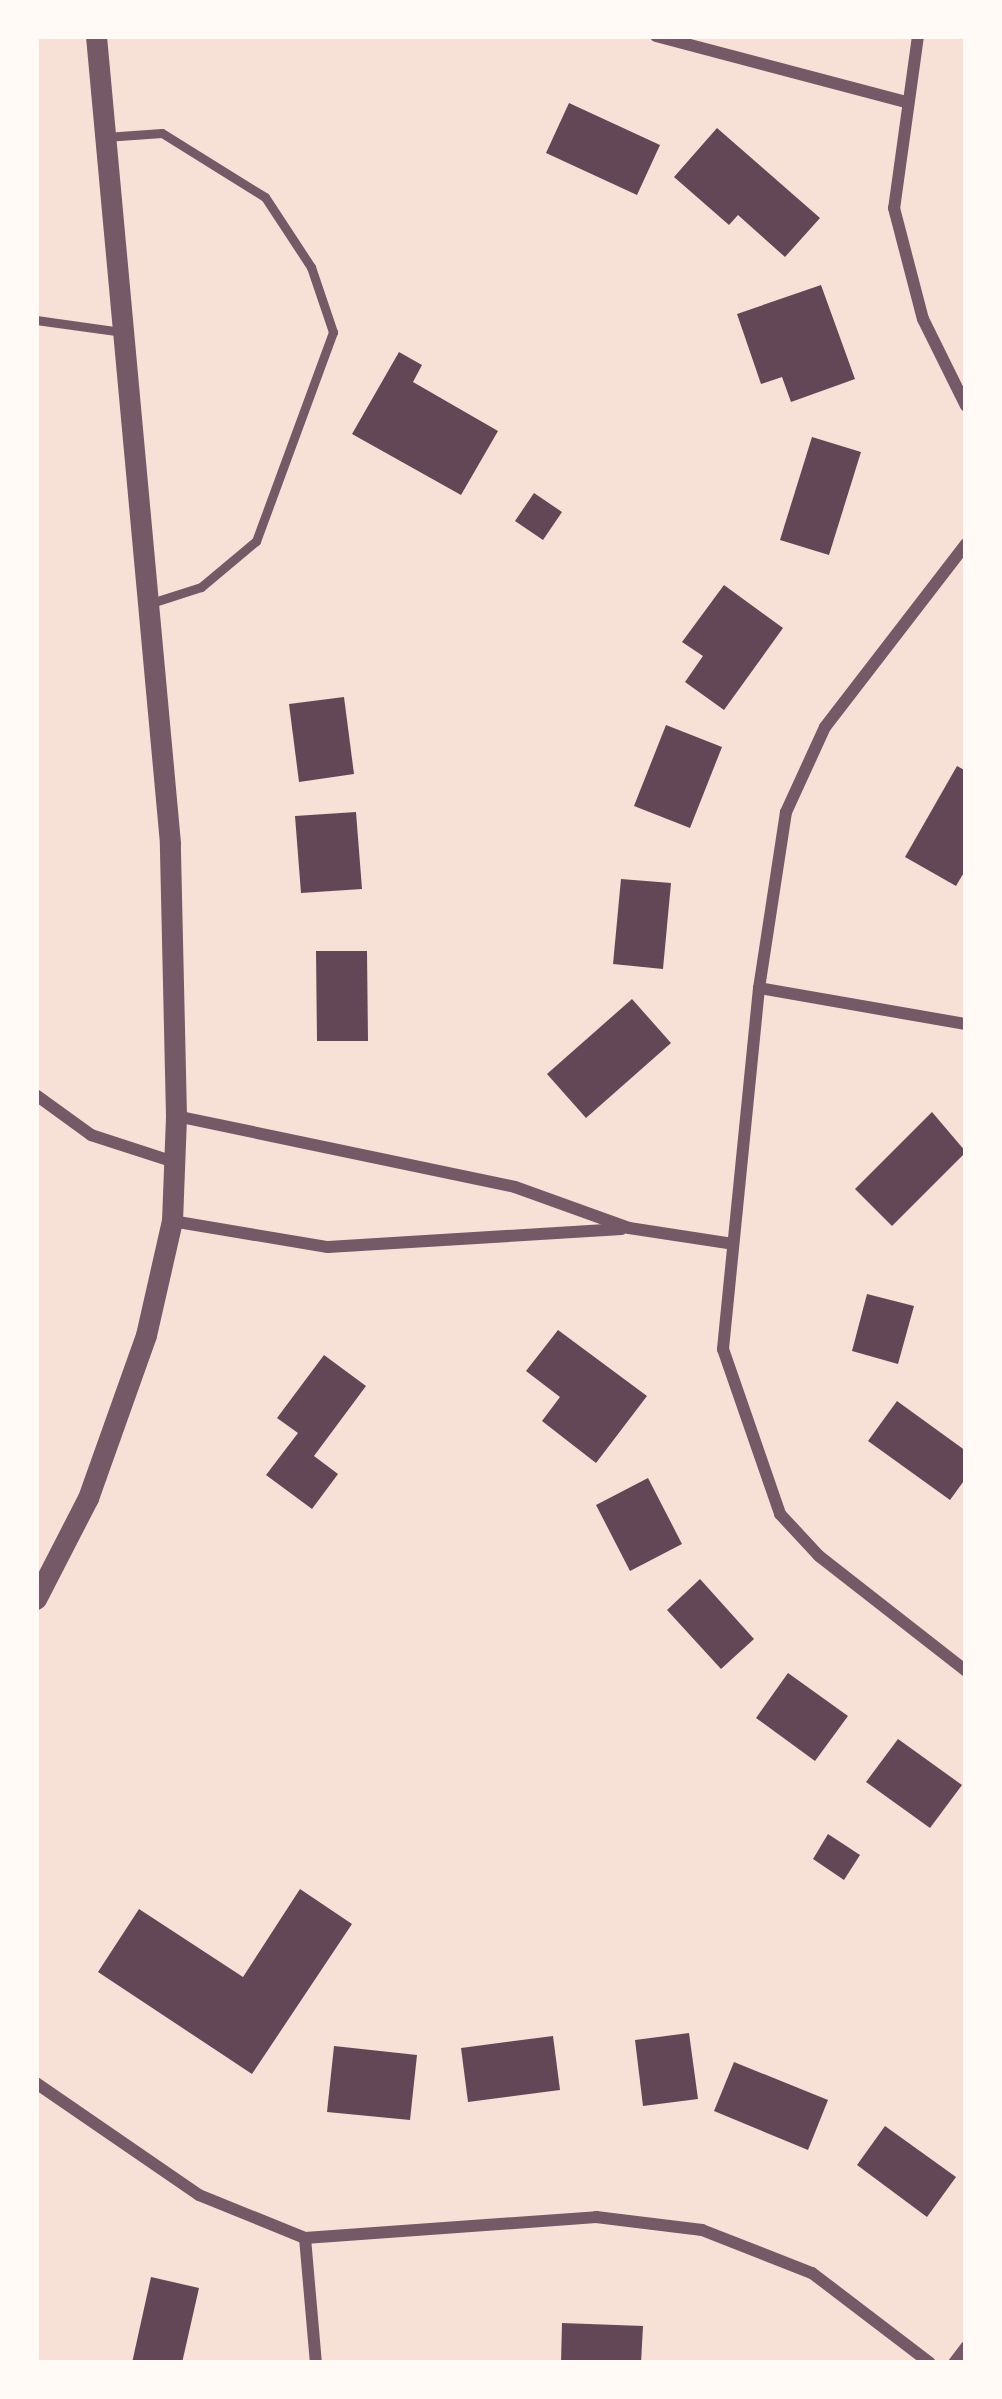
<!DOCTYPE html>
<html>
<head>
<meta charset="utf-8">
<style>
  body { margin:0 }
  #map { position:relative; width:1002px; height:2399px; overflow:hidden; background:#f7e1d7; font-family:"Alegreya Sans",sans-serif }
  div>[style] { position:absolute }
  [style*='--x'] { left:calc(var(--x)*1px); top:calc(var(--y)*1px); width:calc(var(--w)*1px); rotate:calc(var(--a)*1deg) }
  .building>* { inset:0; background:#644757 }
  .service>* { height:9px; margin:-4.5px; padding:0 4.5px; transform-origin:4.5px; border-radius:4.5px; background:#755966 }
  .minor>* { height:12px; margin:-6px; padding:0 6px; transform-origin:6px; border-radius:6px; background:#755966 }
  .tertiary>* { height:21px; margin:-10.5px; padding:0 10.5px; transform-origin:10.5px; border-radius:10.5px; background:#755966 }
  span { translate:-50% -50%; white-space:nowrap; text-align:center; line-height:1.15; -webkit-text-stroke:10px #fffaf5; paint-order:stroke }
  .frame { position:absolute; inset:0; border:39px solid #fffaf5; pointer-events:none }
</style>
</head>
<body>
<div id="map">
  <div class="building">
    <i style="clip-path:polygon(569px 103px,660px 145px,637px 195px,546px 153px)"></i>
    <i style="clip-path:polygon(717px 128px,820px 218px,785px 257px,738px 215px,729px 225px,674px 177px)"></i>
    <i style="clip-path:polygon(821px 285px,855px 379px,791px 402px,782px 377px,761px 384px,737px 314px)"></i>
    <i style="clip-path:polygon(399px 352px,422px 365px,413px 382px,498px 431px,461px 495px,352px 434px)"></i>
    <i style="clip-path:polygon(812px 437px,861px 452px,829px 555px,780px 540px)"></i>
    <i style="clip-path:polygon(534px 493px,562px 512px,543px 540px,515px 521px)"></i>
    <i style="clip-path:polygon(724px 585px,783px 628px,724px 710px,685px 682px,703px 656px,682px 642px)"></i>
    <i style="clip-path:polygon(344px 697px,354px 774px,299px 782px,289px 704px)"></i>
    <i style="clip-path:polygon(666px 725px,722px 747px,690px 828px,634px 806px)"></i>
    <i style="clip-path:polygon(957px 766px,966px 771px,966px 869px,956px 886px,905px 857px)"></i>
    <i style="clip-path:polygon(356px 812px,362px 889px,301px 893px,295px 816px)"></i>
    <i style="clip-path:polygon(621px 879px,671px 883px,663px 969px,613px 964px)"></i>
    <i style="clip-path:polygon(316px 951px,367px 951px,368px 1041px,317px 1041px)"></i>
    <i style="clip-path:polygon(632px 999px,671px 1043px,586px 1118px,547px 1074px)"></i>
    <i style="clip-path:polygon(932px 1112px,966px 1152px,892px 1226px,855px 1189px)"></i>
    <i style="clip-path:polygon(867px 1294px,914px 1306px,898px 1364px,852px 1351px)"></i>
    <i style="clip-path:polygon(558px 1330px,647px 1396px,596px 1463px,542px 1421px,560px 1397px,526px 1371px)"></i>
    <i style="clip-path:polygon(324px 1355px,366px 1386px,314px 1456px,338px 1474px,312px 1509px,266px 1475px,298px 1433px,277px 1418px)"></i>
    <i style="clip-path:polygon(897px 1401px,966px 1451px,966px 1478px,950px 1500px,868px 1441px)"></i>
    <i style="clip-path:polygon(648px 1478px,682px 1544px,630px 1571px,596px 1505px)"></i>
    <i style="clip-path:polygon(700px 1579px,754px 1639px,721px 1669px,667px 1610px)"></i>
    <i style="clip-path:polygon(788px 1673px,848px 1716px,815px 1761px,756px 1718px)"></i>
    <i style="clip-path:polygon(898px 1739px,962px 1785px,930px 1828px,866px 1782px)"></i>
    <i style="clip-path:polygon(828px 1834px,860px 1855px,844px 1880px,813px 1859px)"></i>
    <i style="clip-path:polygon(300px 1889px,352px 1924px,252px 2074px,98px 1972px,139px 1909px,243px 1977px)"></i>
    <i style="clip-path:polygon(689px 2033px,698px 2099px,643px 2106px,635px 2040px)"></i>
    <i style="clip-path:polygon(553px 2036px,560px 2090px,468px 2102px,461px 2048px)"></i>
    <i style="clip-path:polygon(334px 2046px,417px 2055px,410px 2120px,327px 2112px)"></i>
    <i style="clip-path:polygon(734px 2062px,828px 2100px,808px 2150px,714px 2111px)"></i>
    <i style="clip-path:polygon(885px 2126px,956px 2177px,927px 2217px,857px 2165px)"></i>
    <i style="clip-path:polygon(151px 2277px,199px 2288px,182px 2363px,132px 2363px)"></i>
    <i style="clip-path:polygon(562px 2323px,643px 2326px,641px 2363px,561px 2363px)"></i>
  </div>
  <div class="service">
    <i style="--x:105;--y:137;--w:57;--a:-4"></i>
    <i style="--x:162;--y:133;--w:121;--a:31.9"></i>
    <i style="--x:265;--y:197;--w:84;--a:56.7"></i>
    <i style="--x:311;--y:267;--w:69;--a:71.3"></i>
    <i style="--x:333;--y:332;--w:223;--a:110.2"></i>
    <i style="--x:256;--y:541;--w:72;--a:140.1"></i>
    <i style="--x:201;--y:587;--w:56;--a:162.2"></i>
    <i style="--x:36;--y:320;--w:88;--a:7.9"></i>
  </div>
  <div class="minor">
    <i style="--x:656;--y:36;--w:258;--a:14.8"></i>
    <i style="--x:918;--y:36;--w:174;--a:97.9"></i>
    <i style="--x:894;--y:208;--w:115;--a:75.4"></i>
    <i style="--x:923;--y:319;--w:97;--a:63.7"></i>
    <i style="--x:966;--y:544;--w:231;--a:127.6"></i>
    <i style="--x:825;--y:727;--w:94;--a:114.6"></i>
    <i style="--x:786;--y:812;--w:178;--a:98.7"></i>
    <i style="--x:759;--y:988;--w:363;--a:95.7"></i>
    <i style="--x:723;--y:1349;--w:175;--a:70.9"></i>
    <i style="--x:780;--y:1514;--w:57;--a:47.1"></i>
    <i style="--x:819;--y:1556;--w:187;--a:38"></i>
    <i style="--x:759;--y:988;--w:210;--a:9.9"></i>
    <i style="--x:36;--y:1095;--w:68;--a:36"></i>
    <i style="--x:91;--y:1135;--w:87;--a:18"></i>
    <i style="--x:176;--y:1116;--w:346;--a:11.8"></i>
    <i style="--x:515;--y:1187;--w:121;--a:19.8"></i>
    <i style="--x:629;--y:1228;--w:105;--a:8.7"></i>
    <i style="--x:172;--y:1221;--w:158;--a:9.5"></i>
    <i style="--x:328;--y:1247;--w:294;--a:-3.5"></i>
    <i style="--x:36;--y:2083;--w:198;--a:34.5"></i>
    <i style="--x:199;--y:2195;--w:114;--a:22.1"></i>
    <i style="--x:305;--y:2238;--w:292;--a:-4.1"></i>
    <i style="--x:596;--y:2217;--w:107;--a:7"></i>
    <i style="--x:702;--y:2230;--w:118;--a:21.4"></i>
    <i style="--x:812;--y:2273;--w:148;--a:37.3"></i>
    <i style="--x:305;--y:2238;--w:125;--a:85"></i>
    <i style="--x:954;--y:2363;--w:20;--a:-53"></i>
  </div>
  <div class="tertiary">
    <i style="--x:36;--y:1599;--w:114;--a:-62.8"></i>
    <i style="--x:88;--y:1498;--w:173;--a:-70.4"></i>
    <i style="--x:146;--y:1335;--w:117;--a:-77.2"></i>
    <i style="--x:172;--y:1221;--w:105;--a:-87.8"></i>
    <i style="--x:176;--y:1116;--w:273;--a:-91.3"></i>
    <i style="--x:170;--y:843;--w:810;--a:-95.24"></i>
  </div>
  <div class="frame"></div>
</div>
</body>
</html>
